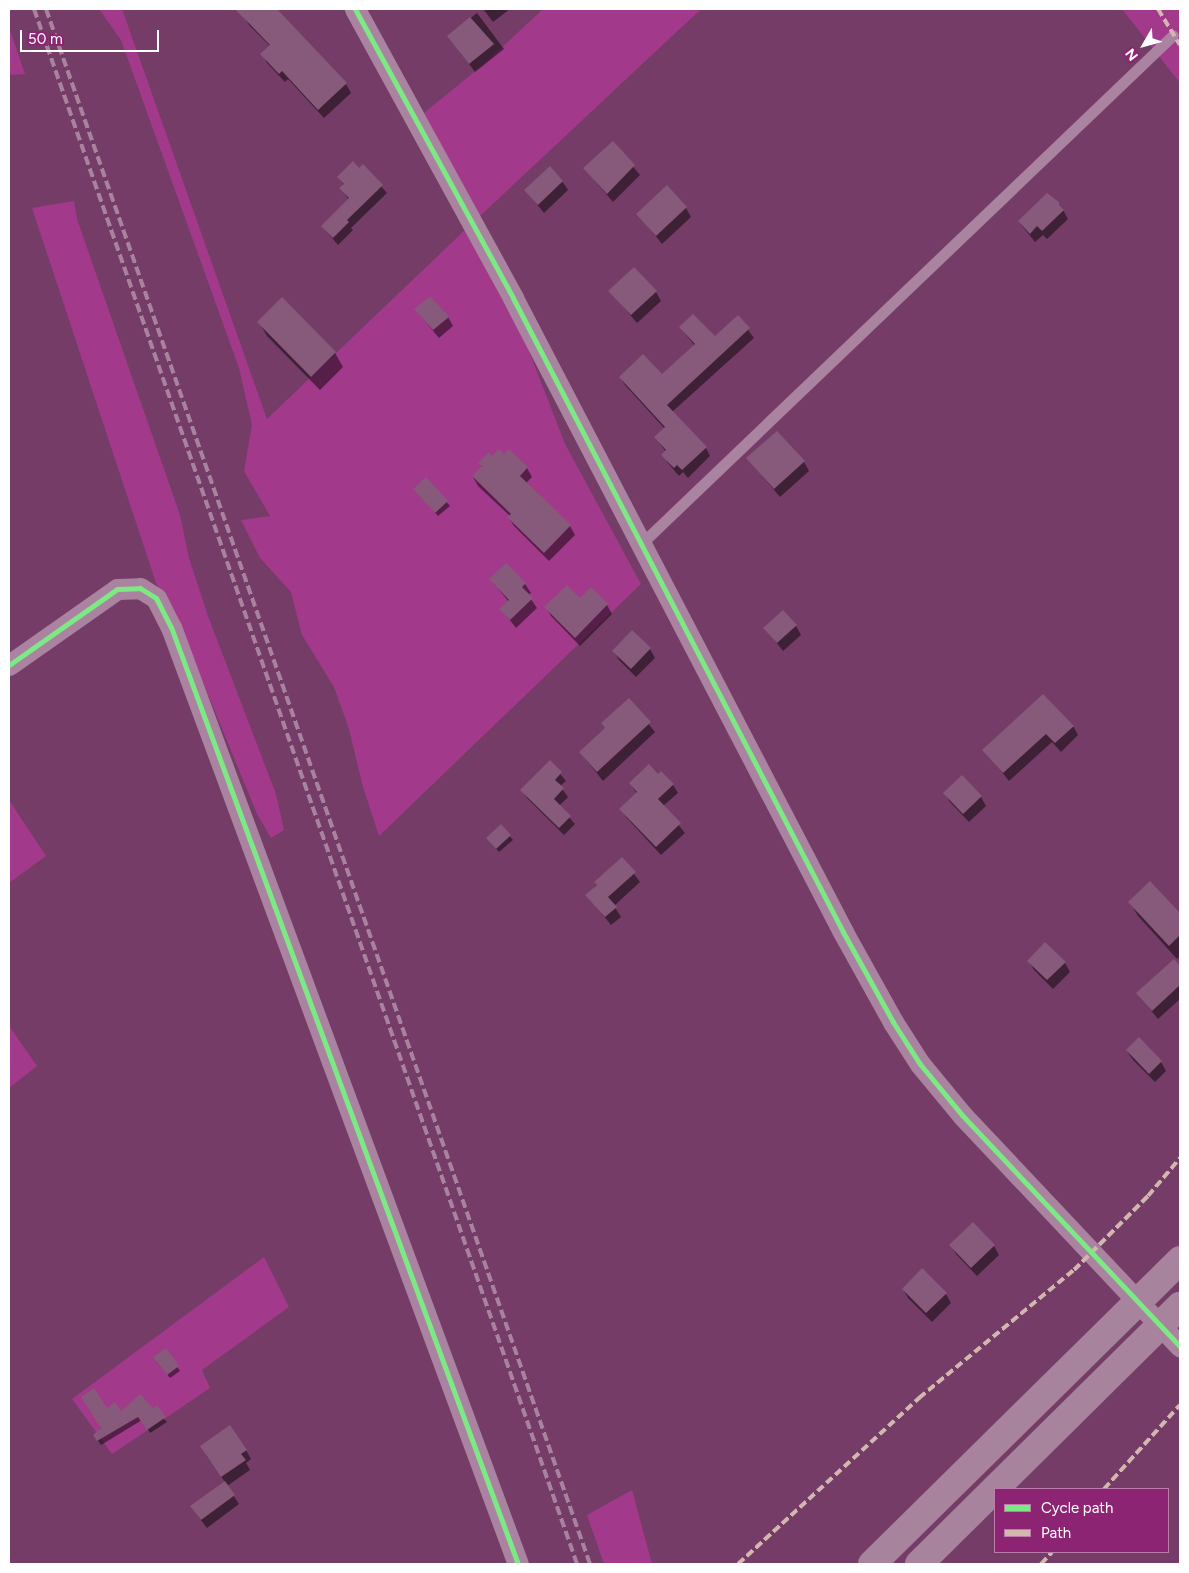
<!DOCTYPE html>
<html>
<head>
<meta charset="utf-8">
<style>
  body { margin:0 }
  #map { position:relative; width:1189px; height:1573px; overflow:hidden; background:#753c67; font-family:Figtree,sans-serif }
  div>[style] { position:absolute }
  [style*='--x'] { left:calc(var(--x)*1px); top:calc(var(--y)*1px); width:calc(var(--w)*1px); rotate:calc(var(--a)*1deg) }
  .green>* { inset:0; background:#a3398a }
  .shadow>* { inset:0; background:#0007 }
  .building>* { inset:0; background:#87597b }
  .service>* { height:11px; margin:-5.5px; padding:0 5.5px; transform-origin:5.5px; border-radius:5.5px; background:#a983a0 }
  .minor>* { height:21px; margin:-10.5px; padding:0 10.5px; transform-origin:10.5px; border-radius:10.5px; background:#a983a0 }
  .motorway>* { height:28px; margin:-14px; padding:0 14px; transform-origin:14px; border-radius:14px; background:#a8839e }
  .rail>* { height:4px; margin-top:-2px; transform-origin:0; background:repeating-linear-gradient(90deg,#a8839e 0 9px,transparent 0 13px) }
  .quiet>* { height:4px; margin-top:-2px; transform-origin:0; background:repeating-linear-gradient(90deg,#d1b7ad 0 8px,transparent 0 12px) }
  .cycleway>* { height:5px; margin:-2.5px; padding:0 2.5px; transform-origin:2.5px; border-radius:2.5px; background:#7ce984 }
  span { translate:-50% -50%; white-space:nowrap; text-align:center; line-height:1.15; -webkit-text-stroke:4px #8d2473; paint-order:stroke }
  .frame { position:absolute; inset:0; border:10px solid #fff; pointer-events:none }
  .legend { position:absolute; left:994px; top:1488px; width:175px; height:65px; box-sizing:border-box; background:#8d2473; border:1px solid #bb7cab; margin:0; padding:6px 9px; list-style:none; font-size:15px; color:#fff }
  .legend li { display:flex; align-items:center; gap:10px; height:25px }
  .legend b { width:25px; border:1px solid #bb7cab }
  .north { position:absolute; left:1119px; top:20px; width:50px; height:50px; -webkit-text-stroke:4px #8d2473; paint-order:stroke; rotate:232deg; font-size:14px; font-weight:700; line-height:20px; text-align:center; color:#fff }
  .north::after { content:''; display:block; margin:auto; width:18px; height:22px; background:#fff; clip-path:polygon(50% 0,100% 100%,50% 72%,0 100%) }
  .scale { position:absolute; left:20px; top:30px; width:139px; height:22px; box-sizing:border-box; border:2px solid #fff; border-top:0; padding-left:6px; font-size:15px; line-height:18px; white-space:nowrap; color:#fff; -webkit-text-stroke:4px #8d2473; paint-order:stroke }
</style>
</head>
<body>
<div id="map">
  <div class="green">
    <i style="clip-path:polygon(99px 9px,122px 9px,267px 419px,465px 230px,522px 333px,565px 444px,641px 584px,379px 836px,363px 787px,349px 729px,334px 687px,302px 635px,291px 592px,260px 558px,241px 520px,270px 516px,244px 471px,252px 425px,239px 368px,121px 40px)"></i>
    <i style="clip-path:polygon(543px 9px,701px 9px,480px 216px,424px 113px,484px 64px)"></i>
    <i style="clip-path:polygon(1122px 9px,1180px 9px,1180px 83px)"></i>
    <i style="clip-path:polygon(9px 27px,25px 74px,9px 75px)"></i>
    <i style="clip-path:polygon(74px 201px,77px 219px,180px 515px,189px 558px,208px 616px,276px 794px,284px 830px,271px 838px,257px 814px,198px 670px,156px 583px,32px 208px)"></i>
    <i style="clip-path:polygon(9px 800px,46px 856px,9px 883px)"></i>
    <i style="clip-path:polygon(9px 1026px,37px 1066px,9px 1088px)"></i>
    <i style="clip-path:polygon(264px 1257px,289px 1307px,202px 1370px,210px 1388px,112px 1454px,72px 1399px)"></i>
    <i style="clip-path:polygon(632px 1490px,652px 1564px,604px 1564px,587px 1515px)"></i>
  </div>
  <div class="shadow">
    <i style="clip-path:polygon(240px 9px,275px 9px,346px 84px,351px 93px,324px 118px,288px 79px,285px 82px,267px 63px,262px 54px,270px 46px,249px 25px)"></i>
    <i style="clip-path:polygon(483px 9px,510px 9px,493px 22px)"></i>
    <i style="clip-path:polygon(477px 13px,504px 49px,475px 72px,448px 36px)"></i>
    <i style="clip-path:polygon(613px 143px,640px 175px,613px 202px,585px 169px)"></i>
    <i style="clip-path:polygon(363px 166px,387px 193px,351px 228px,353px 230px,338px 245px,322px 226px,349px 200px,341px 188px,344px 185px,338px 177px,359px 170px)"></i>
    <i style="clip-path:polygon(562px 181px,568px 190px,544px 213px,526px 190px)"></i>
    <i style="clip-path:polygon(686px 208px,691px 217px,662px 244px,638px 214px)"></i>
    <i style="clip-path:polygon(1063px 210px,1068px 219px,1047px 239px,1043px 235px,1035px 242px,1019px 222px)"></i>
    <i style="clip-path:polygon(610px 291px,656px 292px,661px 301px,637px 323px)"></i>
    <i style="clip-path:polygon(282px 299px,335px 353px,343px 367px,320px 390px,267px 336px,259px 322px)"></i>
    <i style="clip-path:polygon(416px 310px,448px 317px,453px 326px,439px 338px)"></i>
    <i style="clip-path:polygon(738px 317px,754px 338px,672px 412px,706px 448px,710px 456px,688px 478px,683px 472px,679px 476px,668px 463px,663px 455px,666px 452px,656px 438px,665px 429px,625px 385px,620px 377px,662px 376px,695px 346px,680px 327px,715px 338px)"></i>
    <i style="clip-path:polygon(492px 458px,527px 468px,532px 477px,526px 483px,570px 526px,575px 535px,549px 561px,514px 526px,509px 518px,510px 516px,478px 486px,473px 477px,482px 467px,480px 463px)"></i>
    <i style="clip-path:polygon(748px 459px,804px 462px,809px 471px,780px 497px)"></i>
    <i style="clip-path:polygon(426px 479px,450px 506px,438px 516px,415px 490px)"></i>
    <i style="clip-path:polygon(506px 564px,525px 584px,531px 593px,528px 595px,537px 608px,516px 628px,501px 609px,509px 602px,491px 580px)"></i>
    <i style="clip-path:polygon(591px 589px,607px 605px,612px 614px,580px 646px,551px 616px,546px 607px,580px 600px)"></i>
    <i style="clip-path:polygon(796px 626px,801px 635px,783px 651px,765px 628px)"></i>
    <i style="clip-path:polygon(650px 649px,655px 658px,636px 677px,619px 660px,614px 651px)"></i>
    <i style="clip-path:polygon(629px 700px,655px 732px,603px 781px,580px 752px,606px 729px,602px 724px)"></i>
    <i style="clip-path:polygon(1073px 726px,1078px 735px,1061px 752px,1052px 742px,1009px 781px,984px 750px)"></i>
    <i style="clip-path:polygon(550px 762px,566px 781px,560px 786px,568px 797px,559px 806px,575px 824px,564px 835px,527px 798px,522px 790px)"></i>
    <i style="clip-path:polygon(658px 775px,673px 785px,678px 793px,663px 806px,685px 833px,661px 855px,626px 817px,621px 809px,637px 794px,630px 783px)"></i>
    <i style="clip-path:polygon(945px 793px,981px 797px,986px 806px,969px 822px,950px 802px)"></i>
    <i style="clip-path:polygon(501px 826px,513px 840px,499px 852px,487px 838px)"></i>
    <i style="clip-path:polygon(622px 858px,640px 882px,614px 906px,621px 917px,611px 925px,587px 895px)"></i>
    <i style="clip-path:polygon(1150px 883px,1180px 915px,1180px 956px,1177px 959px,1138px 916px,1130px 902px)"></i>
    <i style="clip-path:polygon(1174px 960px,1180px 968px,1180px 999px,1158px 1019px,1138px 994px)"></i>
    <i style="clip-path:polygon(1029px 961px,1065px 963px,1070px 972px,1053px 989px,1034px 970px)"></i>
    <i style="clip-path:polygon(1127px 1051px,1161px 1062px,1166px 1071px,1155px 1082px,1133px 1060px)"></i>
    <i style="clip-path:polygon(951px 1245px,994px 1246px,999px 1255px,977px 1276px,956px 1254px)"></i>
    <i style="clip-path:polygon(903px 1289px,946px 1294px,951px 1303px,932px 1322px,908px 1298px)"></i>
    <i style="clip-path:polygon(165px 1350px,180px 1371px,170px 1378px,157px 1362px)"></i>
    <i style="clip-path:polygon(153px 1409px,167px 1422px,150px 1433px,142px 1420px,101px 1445px,97px 1439px,106px 1410px,120px 1413px)"></i>
    <i style="clip-path:polygon(246px 1450px,251px 1459px,246px 1463px,250px 1470px,227px 1486px,239px 1504px,207px 1528px,197px 1515px,225px 1482px,206px 1455px)"></i>
  </div>
  <div class="building">
    <i style="clip-path:polygon(235px 9px,277px 9px,347px 83px,318px 110px,282px 71px,279px 74px,260px 54px,270px 45px)"></i>
    <i style="clip-path:polygon(470px 17px,494px 44px,469px 64px,447px 36px)"></i>
    <i style="clip-path:polygon(613px 141px,635px 165px,607px 194px,583px 168px)"></i>
    <i style="clip-path:polygon(353px 161px,359px 168px,363px 164px,383px 185px,347px 220px,349px 222px,333px 238px,321px 226px,349px 198px,339px 188px,344px 184px,337px 177px)"></i>
    <i style="clip-path:polygon(550px 166px,563px 181px,538px 205px,524px 190px)"></i>
    <i style="clip-path:polygon(667px 185px,687px 207px,656px 236px,636px 214px)"></i>
    <i style="clip-path:polygon(1047px 193px,1059px 202px,1059px 205px,1064px 210px,1042px 231px,1037px 226px,1030px 234px,1018px 221px)"></i>
    <i style="clip-path:polygon(634px 267px,657px 291px,631px 315px,608px 291px)"></i>
    <i style="clip-path:polygon(430px 296px,449px 317px,433px 330px,414px 309px)"></i>
    <i style="clip-path:polygon(282px 297px,336px 352px,311px 377px,257px 322px)"></i>
    <i style="clip-path:polygon(693px 314px,715px 336px,738px 315px,750px 328px,667px 405px,707px 447px,682px 470px,677px 465px,674px 468px,661px 455px,666px 450px,654px 437px,665px 427px,619px 377px,643px 354px,662px 374px,695px 344px,679px 327px)"></i>
    <i style="clip-path:polygon(777px 431px,805px 461px,774px 489px,746px 458px)"></i>
    <i style="clip-path:polygon(499px 449px,504px 454px,509px 449px,528px 467px,520px 476px,571px 525px,544px 553px,507px 517px,511px 514px,472px 476px,482px 466px,478px 463px,489px 452px,492px 456px)"></i>
    <i style="clip-path:polygon(426px 477px,448px 501px,435px 513px,413px 489px)"></i>
    <i style="clip-path:polygon(506px 563px,526px 583px,522px 587px,533px 598px,510px 620px,499px 609px,509px 600px,489px 579px)"></i>
    <i style="clip-path:polygon(567px 585px,580px 598px,591px 587px,608px 604px,575px 638px,544px 607px)"></i>
    <i style="clip-path:polygon(783px 610px,797px 625px,777px 643px,763px 628px)"></i>
    <i style="clip-path:polygon(632px 630px,651px 648px,631px 669px,612px 651px)"></i>
    <i style="clip-path:polygon(1043px 694px,1074px 726px,1055px 743px,1046px 734px,1003px 773px,982px 750px)"></i>
    <i style="clip-path:polygon(629px 698px,651px 722px,597px 772px,579px 752px,605px 728px,601px 723px)"></i>
    <i style="clip-path:polygon(550px 760px,562px 772px,555px 780px,564px 788px,554px 799px,571px 816px,559px 828px,520px 790px)"></i>
    <i style="clip-path:polygon(649px 764px,658px 774px,661px 771px,674px 784px,658px 799px,681px 823px,656px 847px,619px 809px,637px 792px,629px 783px)"></i>
    <i style="clip-path:polygon(962px 775px,982px 796px,963px 814px,943px 793px)"></i>
    <i style="clip-path:polygon(501px 824px,511px 835px,496px 849px,486px 838px)"></i>
    <i style="clip-path:polygon(622px 857px,636px 872px,608px 897px,617px 907px,605px 917px,585px 895px,597px 885px,594px 882px)"></i>
    <i style="clip-path:polygon(1150px 881px,1180px 913px,1180px 935px,1169px 946px,1128px 902px)"></i>
    <i style="clip-path:polygon(1045px 942px,1066px 962px,1047px 980px,1027px 961px)"></i>
    <i style="clip-path:polygon(1174px 959px,1180px 966px,1180px 985px,1152px 1011px,1136px 993px)"></i>
    <i style="clip-path:polygon(1139px 1037px,1162px 1061px,1149px 1074px,1126px 1050px)"></i>
    <i style="clip-path:polygon(973px 1222px,995px 1245px,971px 1268px,949px 1245px)"></i>
    <i style="clip-path:polygon(922px 1268px,947px 1293px,926px 1313px,902px 1289px)"></i>
    <i style="clip-path:polygon(166px 1348px,179px 1366px,167px 1375px,153px 1357px)"></i>
    <i style="clip-path:polygon(94px 1388px,107px 1408px,115px 1402px,121px 1411px,140px 1394px,153px 1408px,157px 1405px,166px 1417px,147px 1430px,138px 1417px,97px 1441px,93px 1435px,101px 1428px,81px 1397px)"></i>
    <i style="clip-path:polygon(230px 1425px,247px 1450px,241px 1454px,246px 1460px,221px 1477px,200px 1446px)"></i>
    <i style="clip-path:polygon(225px 1481px,235px 1495px,201px 1520px,190px 1506px)"></i>
  </div>
  <div class="service">
    <i style="--x:641;--y:544;--w:736;--a:-43.73"></i>
  </div>
  <div class="minor">
    <i style="--x:355;--y:9;--w:329;--a:61.3"></i>
    <i style="--x:513;--y:298;--w:715;--a:62.5"></i>
    <i style="--x:843;--y:932;--w:103;--a:60.9"></i>
    <i style="--x:893;--y:1022;--w:50;--a:57.3"></i>
    <i style="--x:920;--y:1064;--w:66;--a:50.5"></i>
    <i style="--x:962;--y:1115;--w:318;--a:46.7"></i>
    <i style="--x:9;--y:665;--w:132;--a:-35.1"></i>
    <i style="--x:117;--y:589;--w:23;--a:-2"></i>
    <i style="--x:140;--y:588;--w:19;--a:32"></i>
    <i style="--x:156;--y:598;--w:33;--a:63"></i>
    <i style="--x:171;--y:627;--w:999;--a:69.68"></i>
  </div>
  <div class="motorway">
    <i style="--x:872;--y:1564;--w:433;--a:-44.6"></i>
    <i style="--x:919;--y:1564;--w:367;--a:-44.7"></i>
  </div>
  <div class="rail">
    <i style="--x:34;--y:9;--w:1647;--a:70.75"></i>
    <i style="--x:46;--y:9;--w:1647;--a:70.72"></i>
  </div>
  <div class="quiet">
    <i style="--x:1158;--y:9;--w:42;--a:58.6"></i>
    <i style="--x:1104;--y:1489;--w:113;--a:-47.9"></i>
    <i style="--x:738;--y:1564;--w:246;--a:-42.5"></i>
    <i style="--x:919;--y:1398;--w:201;--a:-39.6"></i>
    <i style="--x:1074;--y:1270;--w:105;--a:-45"></i>
    <i style="--x:1148;--y:1196;--w:50;--a:-49.9"></i>
    <i style="--x:1041;--y:1564;--w:16;--a:-47"></i>
  </div>
  <div class="cycleway">
    <i style="--x:355;--y:9;--w:329;--a:61.3"></i>
    <i style="--x:513;--y:298;--w:715;--a:62.5"></i>
    <i style="--x:843;--y:932;--w:103;--a:60.9"></i>
    <i style="--x:893;--y:1022;--w:50;--a:57.3"></i>
    <i style="--x:920;--y:1064;--w:66;--a:50.5"></i>
    <i style="--x:962;--y:1115;--w:318;--a:46.7"></i>
    <i style="--x:9;--y:665;--w:132;--a:-35.1"></i>
    <i style="--x:117;--y:589;--w:23;--a:-2"></i>
    <i style="--x:140;--y:588;--w:19;--a:32"></i>
    <i style="--x:156;--y:598;--w:33;--a:63"></i>
    <i style="--x:171;--y:627;--w:999;--a:69.68"></i>
  </div>
  <div class="frame"></div>
  <ul class="legend">
  <li><b style="height:6px;background:#7ce984"></b>Cycle path</li>
  <li><b style="height:6px;background:#d1b7ad"></b>Path</li>
  </ul>
  <div class="north">N</div>
  <div class="scale">50 m</div>
</div>
</body>
</html>
